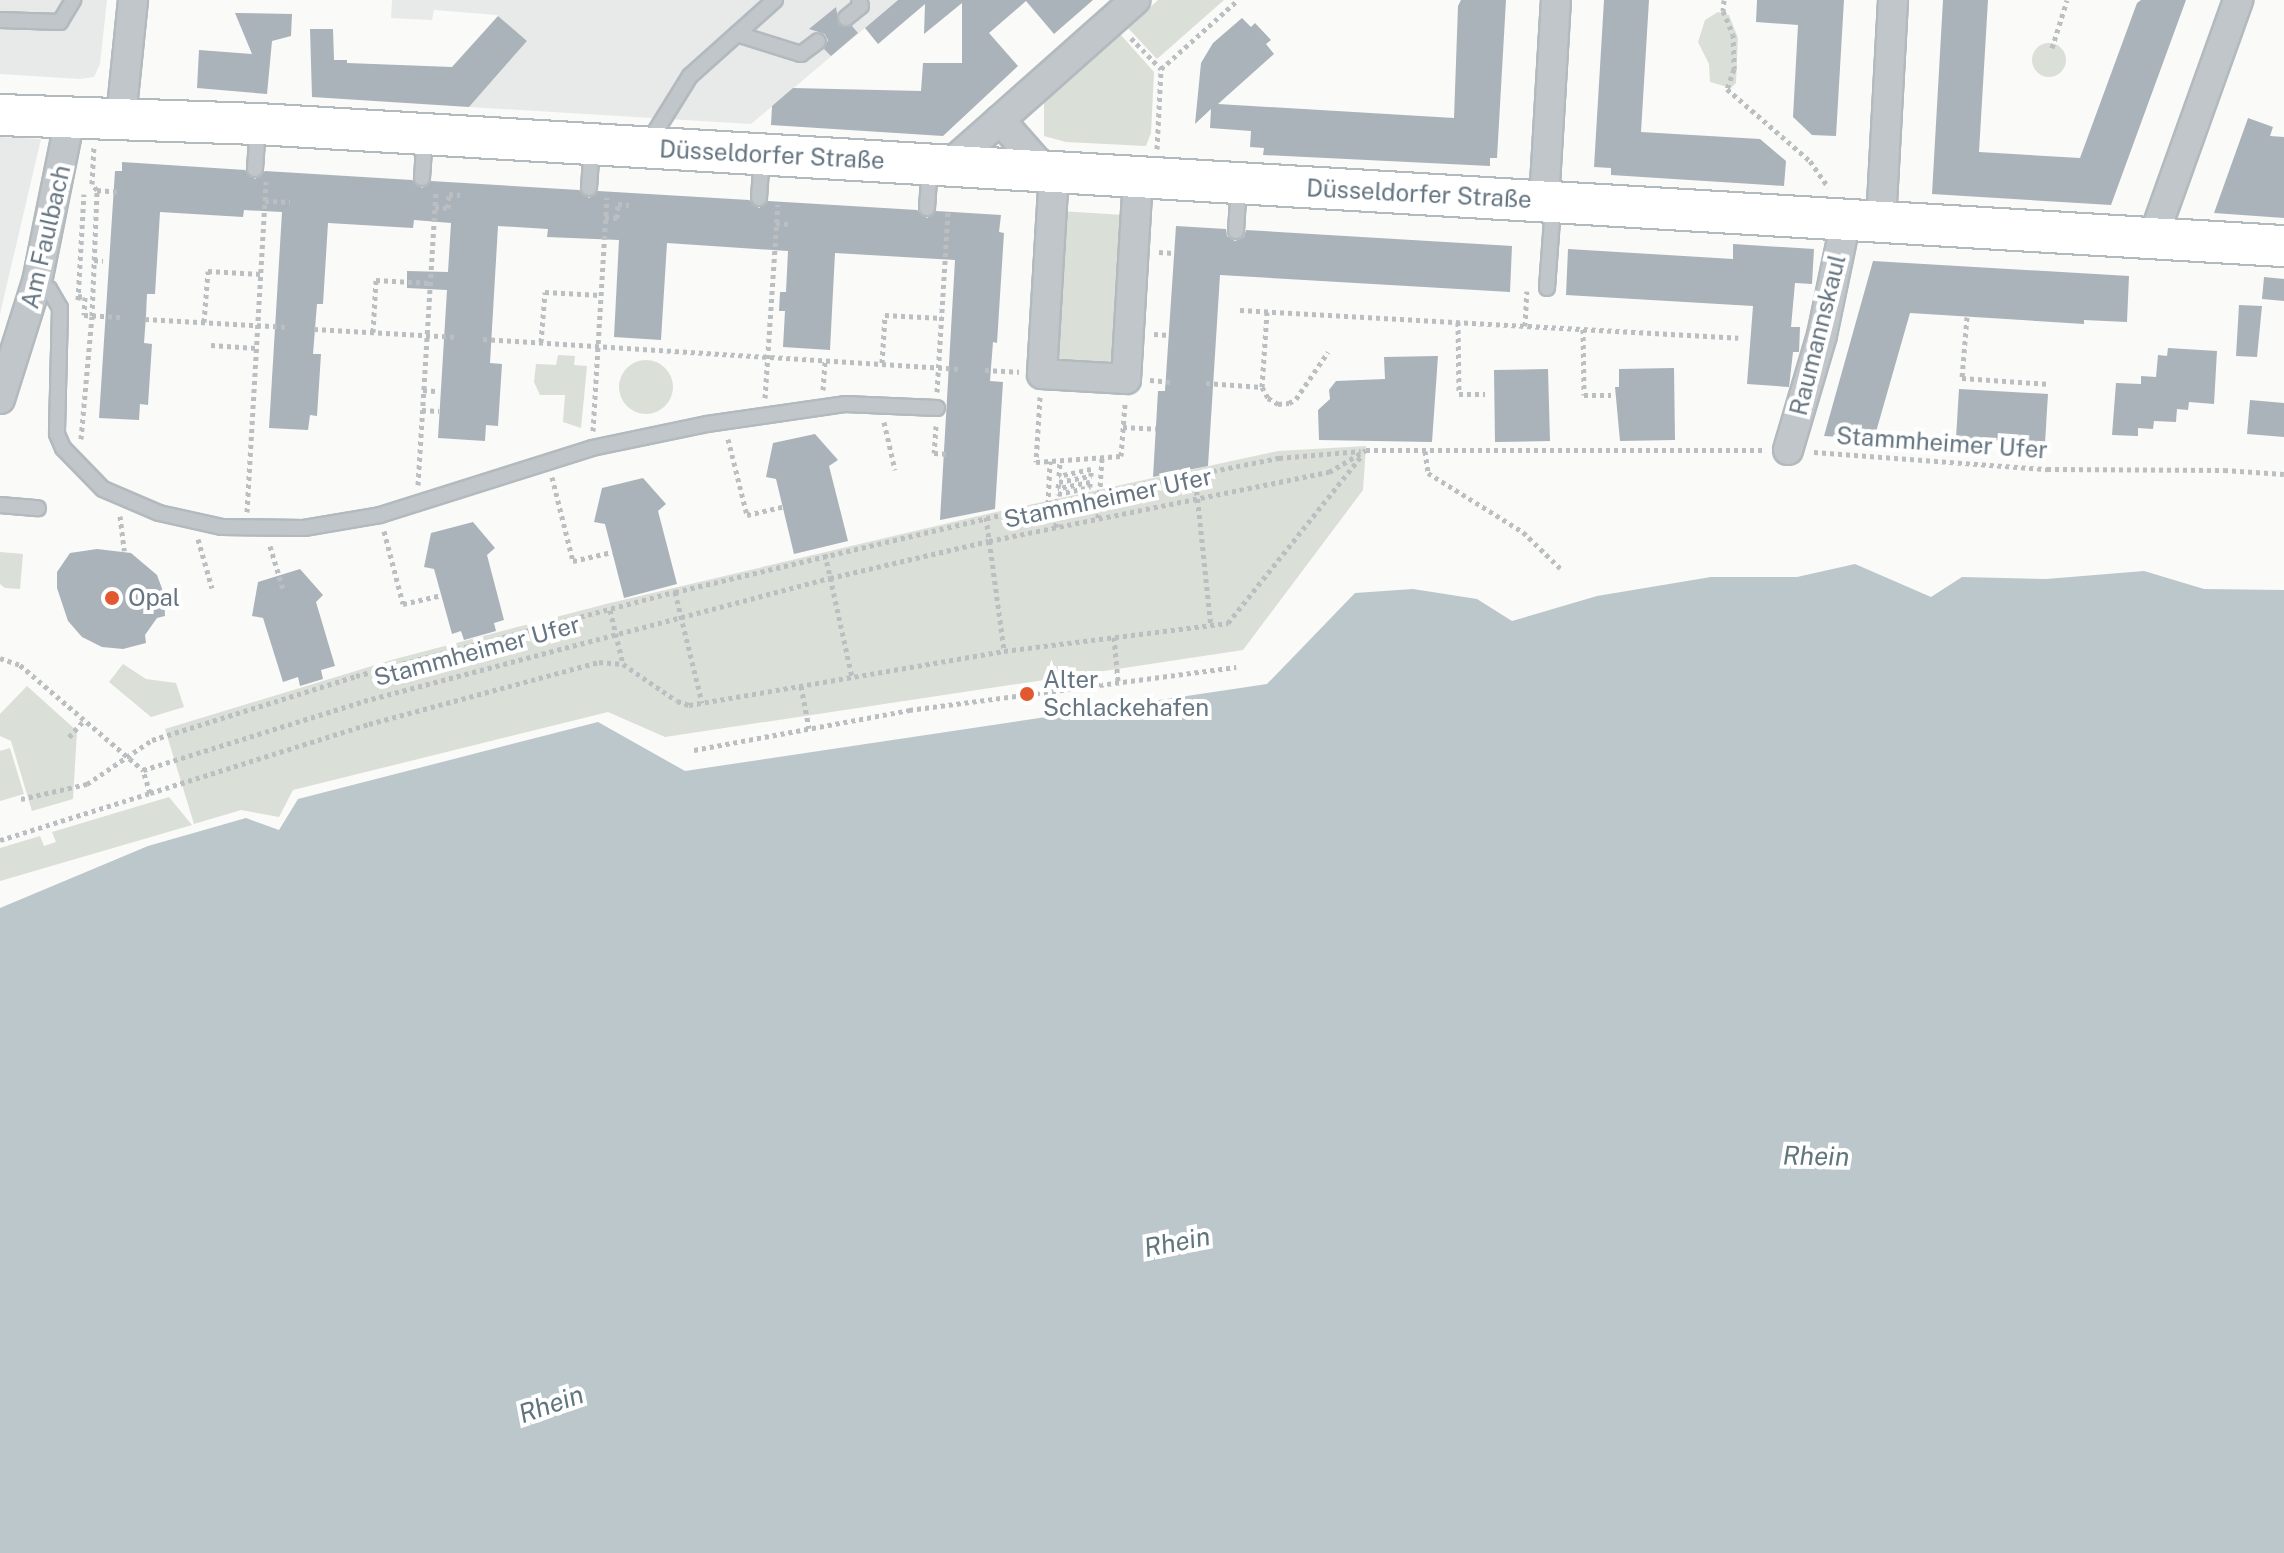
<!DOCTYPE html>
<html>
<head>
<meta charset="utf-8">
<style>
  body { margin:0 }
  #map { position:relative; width:2284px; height:1553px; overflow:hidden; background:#fafaf8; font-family:"Public Sans",sans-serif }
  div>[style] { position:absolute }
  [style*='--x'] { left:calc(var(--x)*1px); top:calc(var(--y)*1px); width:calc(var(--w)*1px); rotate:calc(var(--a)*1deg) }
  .built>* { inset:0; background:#e8e9e9 }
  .green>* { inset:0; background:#dadfd7 }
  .round { border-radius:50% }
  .water>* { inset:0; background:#bbc7cb }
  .building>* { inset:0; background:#aab3b9 }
  .path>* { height:5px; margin-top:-2.5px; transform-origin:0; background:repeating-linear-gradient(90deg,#bbbfc2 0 4px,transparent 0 8px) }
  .roads { filter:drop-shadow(2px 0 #b3babe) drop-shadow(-2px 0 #b3babe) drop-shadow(0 2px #b3babe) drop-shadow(0 -2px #b3babe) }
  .lane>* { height:14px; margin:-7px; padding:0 7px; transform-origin:7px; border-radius:7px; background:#c1c6ca }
  .street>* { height:28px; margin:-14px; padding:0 14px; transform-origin:14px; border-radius:14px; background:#c1c6ca }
  .secondary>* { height:40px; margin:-20px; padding:0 20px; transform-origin:20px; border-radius:20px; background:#fff }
  .dots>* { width:22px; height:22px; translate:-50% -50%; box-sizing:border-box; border:4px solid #fff; border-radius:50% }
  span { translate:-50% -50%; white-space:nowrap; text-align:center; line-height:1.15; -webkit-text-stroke:8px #fff; paint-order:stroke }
  .street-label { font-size:24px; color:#657682 }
  .poi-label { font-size:24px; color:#657682 }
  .left { translate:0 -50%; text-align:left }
  .water-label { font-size:26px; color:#60757c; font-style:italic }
</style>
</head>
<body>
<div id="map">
  <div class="built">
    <i style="clip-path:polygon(0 0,107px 0,100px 64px,94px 77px,80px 79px,0 74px)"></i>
    <i style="clip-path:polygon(392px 0,898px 0,751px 124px,469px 107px,527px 41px,497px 15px,434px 10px,432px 20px,391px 18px)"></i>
    <i style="clip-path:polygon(0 137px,41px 139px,0 314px)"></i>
  </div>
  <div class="green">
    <i style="clip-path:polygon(1158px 0,1224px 0,1157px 59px,1128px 28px)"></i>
    <i style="clip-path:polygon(1718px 12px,1729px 15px,1738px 38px,1736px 83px,1731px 88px,1710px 82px,1709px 64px,1698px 42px,1705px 20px)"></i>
    <i style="clip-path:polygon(1120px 34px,1154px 72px,1151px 133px,1146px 146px,1066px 142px,1044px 136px,1044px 91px,1049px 87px,1053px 92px)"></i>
    <i class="round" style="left:2032px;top:43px;width:34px;height:34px"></i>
    <i style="clip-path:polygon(1059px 211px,1124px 215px,1114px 368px,1049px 365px)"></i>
    <i style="clip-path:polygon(558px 355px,575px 356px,574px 365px,587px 366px,581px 428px,563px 422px,565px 395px,540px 395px,534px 382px,536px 364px,556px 365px)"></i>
    <i class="round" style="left:619px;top:360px;width:54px;height:54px"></i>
    <i style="clip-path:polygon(1366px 446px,1363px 490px,1243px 650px,665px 737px,608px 712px,293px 790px,279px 817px,241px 810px,194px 824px,165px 729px,395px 659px,610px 603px,987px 514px,1278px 451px)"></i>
    <i style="clip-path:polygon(0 552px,23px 554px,20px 589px,5px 588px,0 584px)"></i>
    <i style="clip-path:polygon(123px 664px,146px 679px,176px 683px,184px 707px,151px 717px,109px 682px)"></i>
    <i style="clip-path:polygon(27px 686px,77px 731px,73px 799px,32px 811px,11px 741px,0 736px,0 714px)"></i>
    <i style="clip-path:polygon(10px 748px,24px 794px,0 801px,0 751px)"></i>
    <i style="clip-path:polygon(169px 797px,192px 825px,0 881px,0 848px,40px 836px,44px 846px,56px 842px,52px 832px)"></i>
  </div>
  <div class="water">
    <i style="clip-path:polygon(1855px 564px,1931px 597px,1962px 577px,2046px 579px,2144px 571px,2204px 589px,2284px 590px,2284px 1553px,0 1553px,0 908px,148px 846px,246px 818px,279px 830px,298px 799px,598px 722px,685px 771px,1267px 684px,1355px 593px,1413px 589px,1477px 599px,1512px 621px,1597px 596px,1711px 577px,1797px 577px)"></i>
  </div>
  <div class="building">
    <i style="clip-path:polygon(898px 0,1093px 0,1054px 34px,1026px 1px,989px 33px,1018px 66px,943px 136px,771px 125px,772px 106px,793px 88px,921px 91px,923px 63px,962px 63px,962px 3px,924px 34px,925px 4px,878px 44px,865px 28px)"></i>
    <i style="clip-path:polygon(1461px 0,1506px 0,1497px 158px,1490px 158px,1490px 166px,1263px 155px,1264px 148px,1250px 147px,1251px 131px,1210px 128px,1211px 109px,1195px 124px,1201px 63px,1213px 43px,1242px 18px,1251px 27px,1255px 23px,1271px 40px,1266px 44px,1274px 54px,1218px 104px,1454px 118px,1458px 6px)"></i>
    <i style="clip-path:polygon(1604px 0,1649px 0,1641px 132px,1760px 139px,1786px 161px,1784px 186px,1611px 175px,1611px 168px,1594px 167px)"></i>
    <i style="clip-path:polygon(1757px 0,1844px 0,1836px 136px,1812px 135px,1793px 117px,1798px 25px,1756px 22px)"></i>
    <i style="clip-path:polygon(1943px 0,1988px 0,1979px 152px,2080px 158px,2137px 3px,2141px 0,2186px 0,2111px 205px,1932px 194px)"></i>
    <i style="clip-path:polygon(836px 7px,839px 25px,852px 26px,858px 33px,831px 56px,824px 49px,828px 40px,825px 34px,809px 29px)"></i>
    <i style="clip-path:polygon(235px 13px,292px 14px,291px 36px,272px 41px,267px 94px,197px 88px,199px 50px,252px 54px)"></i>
    <i style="clip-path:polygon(498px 16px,527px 41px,469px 107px,312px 97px,310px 29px,333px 29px,334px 60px,347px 60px,347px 63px,452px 67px)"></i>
    <i style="clip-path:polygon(2248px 118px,2273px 127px,2270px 136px,2284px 137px,2284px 218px,2214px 213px)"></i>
    <i style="clip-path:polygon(122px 162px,245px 170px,255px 179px,265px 171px,412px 180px,422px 188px,431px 181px,579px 190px,589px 198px,598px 191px,749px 200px,759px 208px,768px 201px,917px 210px,927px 218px,936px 211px,1001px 215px,999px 232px,1004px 233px,997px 343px,993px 342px,990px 381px,1003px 382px,995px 509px,940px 520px,955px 260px,835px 253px,830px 350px,783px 347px,785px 311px,779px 311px,780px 292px,786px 292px,788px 251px,667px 243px,661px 340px,614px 337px,619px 240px,547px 237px,548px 229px,498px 226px,490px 363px,502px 364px,498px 426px,486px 425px,485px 441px,438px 438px,447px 290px,407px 288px,407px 271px,448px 272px,451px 223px,414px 220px,413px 228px,328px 223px,323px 304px,317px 304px,313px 354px,321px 354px,317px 416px,310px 415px,308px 430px,269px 428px,282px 212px,244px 210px,243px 217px,160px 212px,155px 294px,147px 294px,146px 316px,144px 343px,152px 344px,148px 405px,140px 404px,139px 420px,99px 418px,115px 171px,122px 171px)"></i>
    <i style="clip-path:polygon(1176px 226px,1226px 229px,1227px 236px,1235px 241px,1244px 237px,1246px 230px,1512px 246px,1510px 292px,1220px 275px,1208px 466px,1153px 477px,1158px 391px,1165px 391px)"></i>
    <i style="clip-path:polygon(1733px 244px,1814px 249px,1812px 284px,1795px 283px,1791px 327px,1800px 327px,1799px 352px,1793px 352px,1789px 387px,1747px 384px,1753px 306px,1566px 295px,1568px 249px,1733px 259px)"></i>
    <i style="clip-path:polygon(1873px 261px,2129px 276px,2127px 322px,2084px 320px,2084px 324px,1910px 313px,1874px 439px,1824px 436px)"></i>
    <i style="clip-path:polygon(2264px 277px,2284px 279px,2284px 301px,2262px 299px)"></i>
    <i style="clip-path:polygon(2239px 305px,2262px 306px,2257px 357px,2236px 356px)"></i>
    <i style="clip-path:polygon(2168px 348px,2217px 351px,2214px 404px,2189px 402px,2188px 410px,2177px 409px,2176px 422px,2154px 421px,2153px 429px,2138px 428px,2138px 436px,2112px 435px,2116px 383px,2141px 384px,2141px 376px,2156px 377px,2158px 355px,2167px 356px)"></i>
    <i style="clip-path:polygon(1438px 356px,1432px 442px,1319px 440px,1318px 410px,1330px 399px,1329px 390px,1336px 381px,1385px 379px,1384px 357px)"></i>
    <i style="clip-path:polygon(1674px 368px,1675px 440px,1620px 441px,1615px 387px,1619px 387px,1619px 369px)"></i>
    <i style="clip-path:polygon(1548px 369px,1550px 441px,1495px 442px,1494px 370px)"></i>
    <i style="clip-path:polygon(1959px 389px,2048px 394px,2045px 443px,1956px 438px)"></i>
    <i style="clip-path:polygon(2250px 400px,2284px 403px,2284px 437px,2247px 434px)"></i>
    <i style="clip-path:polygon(815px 434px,838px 460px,829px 466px,848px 541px,794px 554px,776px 479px,766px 477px,773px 443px)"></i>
    <i style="clip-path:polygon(643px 478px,666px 504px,658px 511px,677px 584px,624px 598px,605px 524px,594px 522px,602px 488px)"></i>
    <i style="clip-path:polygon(473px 522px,495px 548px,487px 555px,504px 620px,494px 623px,496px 631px,464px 640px,461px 631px,452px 634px,434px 569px,424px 567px,431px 533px)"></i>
    <i style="clip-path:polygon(97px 549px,131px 553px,157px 575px,164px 594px,165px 616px,157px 618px,145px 635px,146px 643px,123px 649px,102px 647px,82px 637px,68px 621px,57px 588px,57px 572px,70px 553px)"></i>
    <i style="clip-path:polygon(300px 569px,323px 595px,316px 602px,335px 666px,321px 670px,323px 679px,300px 686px,298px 677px,283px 682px,263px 618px,252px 616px,258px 582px)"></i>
  </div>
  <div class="path">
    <i style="--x:1724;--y:0;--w:11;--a:95"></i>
    <i style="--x:1723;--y:11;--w:25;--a:67"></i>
    <i style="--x:1733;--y:34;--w:35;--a:88"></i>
    <i style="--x:1734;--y:69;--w:21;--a:109"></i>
    <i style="--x:1727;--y:89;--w:110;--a:40.9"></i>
    <i style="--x:1810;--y:161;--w:32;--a:55"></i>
    <i style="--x:1131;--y:38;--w:43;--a:45.9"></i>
    <i style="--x:2052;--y:48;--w:50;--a:-72.6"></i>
    <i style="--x:1157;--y:149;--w:80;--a:-87.1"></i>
    <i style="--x:1161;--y:69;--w:103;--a:-41.9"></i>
    <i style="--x:97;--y:190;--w:24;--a:5"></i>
    <i style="--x:265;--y:201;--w:25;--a:2"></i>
    <i style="--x:435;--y:207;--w:13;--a:4"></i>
    <i style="--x:448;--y:208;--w:14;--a:-86"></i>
    <i style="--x:449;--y:194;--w:11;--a:5"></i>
    <i style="--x:605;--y:217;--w:12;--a:5"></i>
    <i style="--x:617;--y:218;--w:14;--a:-86"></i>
    <i style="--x:618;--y:204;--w:11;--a:5"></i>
    <i style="--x:776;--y:223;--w:13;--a:4"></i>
    <i style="--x:1159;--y:252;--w:15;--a:4"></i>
    <i style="--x:94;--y:260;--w:9;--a:6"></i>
    <i style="--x:78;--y:296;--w:7;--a:8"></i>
    <i style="--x:85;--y:297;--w:18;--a:93"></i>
    <i style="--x:84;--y:315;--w:36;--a:3"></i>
    <i style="--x:78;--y:300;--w:106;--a:-86.8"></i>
    <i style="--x:1240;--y:310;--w:499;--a:3.2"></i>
    <i style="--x:1967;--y:317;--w:61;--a:94.7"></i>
    <i style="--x:1962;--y:378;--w:88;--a:3.9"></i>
    <i style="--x:145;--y:319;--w:144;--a:3.2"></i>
    <i style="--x:204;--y:322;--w:51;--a:-85.5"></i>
    <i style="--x:208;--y:271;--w:53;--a:3.2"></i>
    <i style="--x:1458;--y:322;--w:72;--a:89.2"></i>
    <i style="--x:1459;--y:394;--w:26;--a:0"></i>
    <i style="--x:1525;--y:326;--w:35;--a:-87"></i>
    <i style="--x:314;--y:329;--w:144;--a:3.2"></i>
    <i style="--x:1583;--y:329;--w:66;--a:89.1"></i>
    <i style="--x:1584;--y:395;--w:27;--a:0"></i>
    <i style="--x:373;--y:332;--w:52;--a:-86.7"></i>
    <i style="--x:376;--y:280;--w:54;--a:3.2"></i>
    <i style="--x:1154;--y:334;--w:15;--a:4"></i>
    <i style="--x:483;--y:339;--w:479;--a:3.6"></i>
    <i style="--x:541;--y:342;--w:50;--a:-85.4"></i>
    <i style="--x:545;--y:292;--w:56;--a:3.1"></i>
    <i style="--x:211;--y:345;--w:45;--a:3.8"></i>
    <i style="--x:882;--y:363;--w:48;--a:-86.4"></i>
    <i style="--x:885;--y:315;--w:57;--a:3"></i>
    <i style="--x:985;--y:370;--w:34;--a:3"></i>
    <i style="--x:1150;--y:380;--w:23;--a:5"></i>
    <i style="--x:1206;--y:383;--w:56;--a:4.1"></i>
    <i style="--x:1262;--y:387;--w:75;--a:-86.2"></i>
    <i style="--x:1262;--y:387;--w:13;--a:61"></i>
    <i style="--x:1268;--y:398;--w:12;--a:31"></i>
    <i style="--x:1278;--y:404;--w:11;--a:-5"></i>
    <i style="--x:1289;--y:403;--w:8;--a:-30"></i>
    <i style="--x:1296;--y:399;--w:57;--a:-55.8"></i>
    <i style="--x:423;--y:390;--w:12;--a:5"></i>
    <i style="--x:823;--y:390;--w:31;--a:-86"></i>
    <i style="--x:937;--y:392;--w:182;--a:-86.5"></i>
    <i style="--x:1040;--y:397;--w:65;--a:93.5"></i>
    <i style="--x:1036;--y:462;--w:85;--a:-4"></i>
    <i style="--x:1121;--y:456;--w:52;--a:-85.6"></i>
    <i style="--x:765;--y:398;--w:194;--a:-86.2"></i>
    <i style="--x:422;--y:410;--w:17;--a:3"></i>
    <i style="--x:884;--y:422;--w:49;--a:77.1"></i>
    <i style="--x:936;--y:426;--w:27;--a:94"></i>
    <i style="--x:934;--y:453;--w:16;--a:4"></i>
    <i style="--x:1123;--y:427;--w:33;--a:3"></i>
    <i style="--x:593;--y:431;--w:234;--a:-86.6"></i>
    <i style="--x:81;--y:439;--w:123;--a:-84.9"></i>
    <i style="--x:92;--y:316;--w:126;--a:-87.7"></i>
    <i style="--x:97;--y:190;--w:8;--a:-130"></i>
    <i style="--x:92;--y:184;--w:37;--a:-87"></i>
    <i style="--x:728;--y:439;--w:78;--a:76"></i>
    <i style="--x:747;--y:515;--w:37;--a:-13"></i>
    <i style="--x:1425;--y:451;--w:22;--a:82"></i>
    <i style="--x:1428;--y:473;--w:112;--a:31.8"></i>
    <i style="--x:1523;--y:532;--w:52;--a:44.2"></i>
    <i style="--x:1814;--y:452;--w:234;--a:4.2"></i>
    <i style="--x:2047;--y:469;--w:177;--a:0.3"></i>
    <i style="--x:2224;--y:470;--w:60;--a:3.8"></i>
    <i style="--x:1195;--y:475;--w:152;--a:84"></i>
    <i style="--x:552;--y:477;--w:87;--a:76"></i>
    <i style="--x:573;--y:561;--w:40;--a:-13"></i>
    <i style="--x:418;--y:485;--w:294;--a:-86.5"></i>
    <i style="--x:1048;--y:504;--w:43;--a:-87.3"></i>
    <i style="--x:247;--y:512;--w:331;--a:-86.7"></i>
    <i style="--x:120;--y:516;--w:35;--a:83"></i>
    <i style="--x:986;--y:517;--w:135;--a:82.3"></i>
    <i style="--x:1098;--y:518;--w:60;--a:-86.2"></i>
    <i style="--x:1056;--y:527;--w:33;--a:-87"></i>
    <i style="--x:1058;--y:494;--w:33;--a:-12"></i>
    <i style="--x:1090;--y:487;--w:5;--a:-90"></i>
    <i style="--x:1090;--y:482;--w:33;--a:169"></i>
    <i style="--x:1058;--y:488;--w:6;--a:-81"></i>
    <i style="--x:1059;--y:482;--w:33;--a:-11"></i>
    <i style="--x:1091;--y:476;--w:7;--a:-90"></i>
    <i style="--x:1091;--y:469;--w:33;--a:168"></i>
    <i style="--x:1059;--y:476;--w:16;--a:-86"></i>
    <i style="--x:384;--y:531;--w:75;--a:75.4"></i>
    <i style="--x:403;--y:604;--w:39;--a:-13"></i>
    <i style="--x:198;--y:539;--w:51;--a:74.1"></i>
    <i style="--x:270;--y:546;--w:45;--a:73.2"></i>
    <i style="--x:825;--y:554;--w:126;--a:77.6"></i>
    <i style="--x:675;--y:592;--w:114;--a:76.3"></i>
    <i style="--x:610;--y:610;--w:56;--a:76.5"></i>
    <i style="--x:623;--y:664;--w:65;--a:34.4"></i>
    <i style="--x:677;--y:701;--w:13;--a:18"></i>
    <i style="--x:689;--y:705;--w:320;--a:-9.7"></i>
    <i style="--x:1004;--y:651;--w:226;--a:-7.1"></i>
    <i style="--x:1228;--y:623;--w:216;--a:-51.4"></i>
    <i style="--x:1114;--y:637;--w:44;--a:84.8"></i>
    <i style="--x:0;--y:658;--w:21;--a:19"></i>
    <i style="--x:20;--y:665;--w:162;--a:40.5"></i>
    <i style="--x:801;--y:686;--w:43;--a:79.2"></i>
    <i style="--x:69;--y:737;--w:24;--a:-48"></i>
    <i style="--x:694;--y:750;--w:219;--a:-10.5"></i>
    <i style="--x:909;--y:710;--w:330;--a:-7.5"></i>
    <i style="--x:150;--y:793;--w:230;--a:-17.5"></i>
    <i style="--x:369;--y:724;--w:238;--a:-15.1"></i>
    <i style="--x:599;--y:662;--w:24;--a:5"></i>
    <i style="--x:21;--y:799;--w:68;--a:-12.8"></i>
    <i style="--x:87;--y:784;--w:78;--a:-34.1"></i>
    <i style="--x:152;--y:740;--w:214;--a:-17.4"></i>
    <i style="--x:356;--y:676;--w:330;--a:-14.8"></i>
    <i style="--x:675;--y:592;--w:383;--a:-13.3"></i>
    <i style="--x:1048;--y:504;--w:236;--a:-11.3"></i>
    <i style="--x:1279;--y:458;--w:82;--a:-4.9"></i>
    <i style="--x:0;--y:840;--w:157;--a:-17.4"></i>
    <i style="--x:150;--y:793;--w:24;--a:-107"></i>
    <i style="--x:143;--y:770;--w:232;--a:-17.3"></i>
    <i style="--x:364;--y:701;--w:482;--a:-14.8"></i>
    <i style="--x:830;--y:578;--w:163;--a:-13.1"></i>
    <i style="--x:989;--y:541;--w:347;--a:-11.5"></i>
    <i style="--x:1329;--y:472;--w:43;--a:-30.7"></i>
    <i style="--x:1366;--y:450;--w:398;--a:0"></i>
  </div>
  <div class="roads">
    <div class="lane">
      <i style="--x:846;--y:18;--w:19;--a:-39"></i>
      <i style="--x:861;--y:6;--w:6;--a:-108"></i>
      <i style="--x:0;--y:20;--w:60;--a:1.9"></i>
      <i style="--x:60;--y:22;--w:26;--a:-59"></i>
      <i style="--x:737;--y:34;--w:67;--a:17.4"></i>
      <i style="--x:801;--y:54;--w:21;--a:-37"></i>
      <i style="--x:649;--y:142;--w:78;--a:-58.2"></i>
      <i style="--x:690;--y:76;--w:114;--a:-41.8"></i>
      <i style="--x:255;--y:169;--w:44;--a:-86.1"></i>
      <i style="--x:422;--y:178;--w:43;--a:-86"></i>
      <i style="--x:589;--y:188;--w:43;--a:-86"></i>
      <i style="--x:759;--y:198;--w:39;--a:-86"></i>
      <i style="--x:927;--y:208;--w:39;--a:-86"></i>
      <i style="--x:1236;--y:231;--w:48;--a:-86.4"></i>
      <i style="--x:37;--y:282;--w:14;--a:30"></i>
      <i style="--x:49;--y:289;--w:22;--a:60"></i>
      <i style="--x:60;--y:308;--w:126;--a:91.4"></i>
      <i style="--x:57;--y:434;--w:15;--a:67"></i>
      <i style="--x:63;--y:448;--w:57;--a:45.7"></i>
      <i style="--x:103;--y:489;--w:61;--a:23.2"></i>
      <i style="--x:159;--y:513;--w:65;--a:12.5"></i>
      <i style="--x:222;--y:527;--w:82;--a:0.7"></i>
      <i style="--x:304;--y:528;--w:77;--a:-9.7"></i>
      <i style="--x:380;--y:515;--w:222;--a:-17.5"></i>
      <i style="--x:592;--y:448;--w:117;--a:-11.8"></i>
      <i style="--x:707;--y:424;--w:139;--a:-8.2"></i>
      <i style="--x:845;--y:404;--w:92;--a:2.5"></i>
      <i style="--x:1547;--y:288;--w:82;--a:-85.8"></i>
      <i style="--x:0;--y:505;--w:38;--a:5"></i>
    </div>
    <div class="street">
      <i style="--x:121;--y:118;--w:119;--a:-84.2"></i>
      <i style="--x:949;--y:165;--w:68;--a:-41.4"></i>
      <i style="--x:1045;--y:171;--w:68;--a:-131.4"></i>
      <i style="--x:1000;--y:120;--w:181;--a:-41.6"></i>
      <i style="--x:1054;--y:172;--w:202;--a:93.4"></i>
      <i style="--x:1042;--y:374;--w:84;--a:3.4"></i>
      <i style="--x:1126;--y:379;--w:202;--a:-86.6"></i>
      <i style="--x:1544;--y:201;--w:201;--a:-86.6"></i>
      <i style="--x:1881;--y:222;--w:222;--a:-86.9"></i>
      <i style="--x:2153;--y:238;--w:253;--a:-70.3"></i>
      <i style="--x:0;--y:399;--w:123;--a:-72.5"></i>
      <i style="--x:37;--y:282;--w:167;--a:-78.6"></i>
      <i style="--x:1788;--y:450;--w:120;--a:-73.5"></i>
      <i style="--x:1822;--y:335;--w:117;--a:-78.2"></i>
    </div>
    <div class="secondary">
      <i style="--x:0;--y:115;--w:258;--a:2"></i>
      <i style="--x:258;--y:124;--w:2030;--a:3.45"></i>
    </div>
  </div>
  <div class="dots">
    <i style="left:112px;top:598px;background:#e2582f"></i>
    <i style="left:1027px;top:694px;background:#e2582f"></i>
  </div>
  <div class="street-label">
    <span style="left:772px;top:155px;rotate:3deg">Düsseldorfer Straße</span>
    <span style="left:1419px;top:194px;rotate:3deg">Düsseldorfer Straße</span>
    <span style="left:46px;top:237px;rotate:-77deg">Am Faulbach</span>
    <span style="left:1818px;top:335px;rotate:-76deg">Raumannskaul</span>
    <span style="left:1942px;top:443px;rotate:4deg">Stammheimer Ufer</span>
    <span style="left:1108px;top:498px;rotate:-12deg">Stammheimer Ufer</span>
    <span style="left:477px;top:651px;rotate:-15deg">Stammheimer Ufer</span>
  </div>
  <div class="poi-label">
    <span class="left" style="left:128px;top:598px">Opal</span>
    <span class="left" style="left:1043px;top:694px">Alter<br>Schlackehafen</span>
  </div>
  <div class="water-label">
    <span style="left:1816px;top:1156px;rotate:1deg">Rhein</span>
    <span style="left:1177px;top:1242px;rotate:-11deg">Rhein</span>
    <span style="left:551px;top:1404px;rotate:-19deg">Rhein</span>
  </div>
</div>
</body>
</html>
